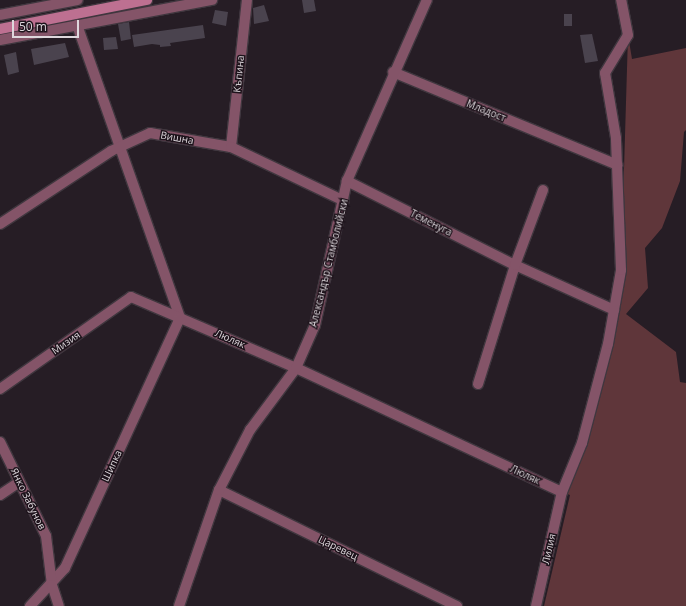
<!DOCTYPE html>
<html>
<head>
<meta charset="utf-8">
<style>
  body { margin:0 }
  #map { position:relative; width:686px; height:606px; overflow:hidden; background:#261d25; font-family:"Open Sans",sans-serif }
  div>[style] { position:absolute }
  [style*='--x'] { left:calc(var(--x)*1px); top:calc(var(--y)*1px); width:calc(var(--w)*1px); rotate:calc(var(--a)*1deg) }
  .green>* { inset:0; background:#5f363a }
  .building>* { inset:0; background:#4a434e }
  .roads { filter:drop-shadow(1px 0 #40373f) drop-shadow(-1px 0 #40373f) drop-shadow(0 1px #40373f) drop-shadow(0 -1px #40373f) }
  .minor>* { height:10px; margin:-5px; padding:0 5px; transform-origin:5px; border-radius:5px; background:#845468 }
  .secondary>* { height:10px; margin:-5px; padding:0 5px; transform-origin:5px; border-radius:5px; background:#bd7091 }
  span { translate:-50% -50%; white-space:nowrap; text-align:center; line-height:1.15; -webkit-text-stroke:3px #1d131b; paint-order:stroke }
  .street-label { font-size:10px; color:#ded7dc }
  .scale { position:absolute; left:12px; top:20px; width:67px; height:18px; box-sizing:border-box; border:2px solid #ded7dc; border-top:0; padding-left:5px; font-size:12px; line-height:14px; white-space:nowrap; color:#ded7dc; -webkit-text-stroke:3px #1d131b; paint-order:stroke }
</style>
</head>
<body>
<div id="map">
  <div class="green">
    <i style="clip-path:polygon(628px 35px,632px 59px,686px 48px,686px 130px,684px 132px,680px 181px,662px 228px,645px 248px,648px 288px,626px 314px,676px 352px,680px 382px,686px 383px,686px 606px,544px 606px,570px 495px,562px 492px,582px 443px,621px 270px)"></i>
  </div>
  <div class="building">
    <i style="clip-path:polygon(302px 0,314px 0,316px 11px,304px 13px)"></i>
    <i style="clip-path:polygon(264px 5px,269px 21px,254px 24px,253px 8px)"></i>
    <i style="clip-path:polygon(215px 10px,228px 12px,226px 26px,212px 23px)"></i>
    <i style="clip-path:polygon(564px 14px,572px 14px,572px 26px,564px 26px)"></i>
    <i style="clip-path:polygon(129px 22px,131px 39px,121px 41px,118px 24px)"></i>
    <i style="clip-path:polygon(203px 25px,205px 38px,170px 43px,171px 46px,160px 47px,160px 45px,152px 44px,134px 47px,132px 35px)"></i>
    <i style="clip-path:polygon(592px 34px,598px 61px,585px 63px,580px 35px)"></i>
    <i style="clip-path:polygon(116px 37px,118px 49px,104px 50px,103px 38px)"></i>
    <i style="clip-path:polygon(65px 43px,69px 57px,34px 65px,31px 49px)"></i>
    <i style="clip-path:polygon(16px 52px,19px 72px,8px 75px,4px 55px)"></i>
  </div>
  <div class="roads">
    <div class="minor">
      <i style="--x:0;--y:15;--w:79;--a:-10.9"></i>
      <i style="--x:77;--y:25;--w:311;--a:70.6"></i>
      <i style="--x:180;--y:318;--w:126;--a:23.3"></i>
      <i style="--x:296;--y:368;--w:293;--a:25"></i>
      <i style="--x:0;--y:40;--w:216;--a:-10.7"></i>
      <i style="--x:393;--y:72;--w:243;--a:22.5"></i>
      <i style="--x:231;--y:147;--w:148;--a:-83.8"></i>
      <i style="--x:347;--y:181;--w:188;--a:26.6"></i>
      <i style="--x:515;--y:265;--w:109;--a:24.4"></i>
      <i style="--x:0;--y:224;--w:133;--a:-33.3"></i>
      <i style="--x:111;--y:151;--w:43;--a:-24.8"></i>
      <i style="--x:150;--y:133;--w:82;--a:9.8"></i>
      <i style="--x:231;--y:147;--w:125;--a:25.5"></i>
      <i style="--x:478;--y:384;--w:125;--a:-72.7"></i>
      <i style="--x:515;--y:265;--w:80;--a:-69.5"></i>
      <i style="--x:0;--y:389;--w:160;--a:-35.1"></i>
      <i style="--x:131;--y:297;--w:53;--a:23.2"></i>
      <i style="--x:180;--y:318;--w:275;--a:114.7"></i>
      <i style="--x:65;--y:568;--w:52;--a:132.6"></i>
      <i style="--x:0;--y:442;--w:105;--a:63.9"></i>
      <i style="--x:46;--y:536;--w:49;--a:83"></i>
      <i style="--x:52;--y:585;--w:22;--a:72"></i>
      <i style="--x:219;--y:490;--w:265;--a:26"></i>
      <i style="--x:0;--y:495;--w:23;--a:-34"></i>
      <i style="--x:179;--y:606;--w:123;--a:-71"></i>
      <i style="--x:219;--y:490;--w:68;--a:-62.7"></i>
      <i style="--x:250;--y:430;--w:77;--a:-53.4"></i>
      <i style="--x:296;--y:368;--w:47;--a:-66.2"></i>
      <i style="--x:315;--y:325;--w:148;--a:-77.5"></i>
      <i style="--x:347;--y:181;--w:198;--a:-66.2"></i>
      <i style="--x:536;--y:606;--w:117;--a:-77.2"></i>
      <i style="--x:562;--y:492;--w:53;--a:-67.8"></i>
      <i style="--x:582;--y:443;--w:102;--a:-75.3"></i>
      <i style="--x:608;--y:344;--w:75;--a:-80"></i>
      <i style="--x:621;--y:270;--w:132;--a:-92.2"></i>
      <i style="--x:616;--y:138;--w:66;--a:-99.6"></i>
      <i style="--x:605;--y:73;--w:44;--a:-58.8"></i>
      <i style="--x:628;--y:35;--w:36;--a:-101"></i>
    </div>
    <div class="secondary">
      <i style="--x:0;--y:29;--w:150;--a:-11.2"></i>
    </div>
  </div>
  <div class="street-label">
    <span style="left:239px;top:74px;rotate:-84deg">Къпина</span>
    <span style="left:486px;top:111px;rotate:22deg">Младост</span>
    <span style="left:177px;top:138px;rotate:10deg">Вишна</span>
    <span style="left:431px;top:223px;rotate:27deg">Теменуга</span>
    <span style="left:329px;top:263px;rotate:-76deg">Александър Стамболийски</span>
    <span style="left:230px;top:339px;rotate:24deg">Люляк</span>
    <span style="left:66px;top:343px;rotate:-35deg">Мизия</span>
    <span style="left:112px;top:466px;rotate:-65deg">Шипка</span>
    <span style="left:525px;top:475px;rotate:25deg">Люляк</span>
    <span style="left:28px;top:499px;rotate:64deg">Янко Забунов</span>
    <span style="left:338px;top:548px;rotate:26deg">Царевец</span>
    <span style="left:549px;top:549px;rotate:-77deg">Лилия</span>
  </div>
  <div class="scale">50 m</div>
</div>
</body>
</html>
